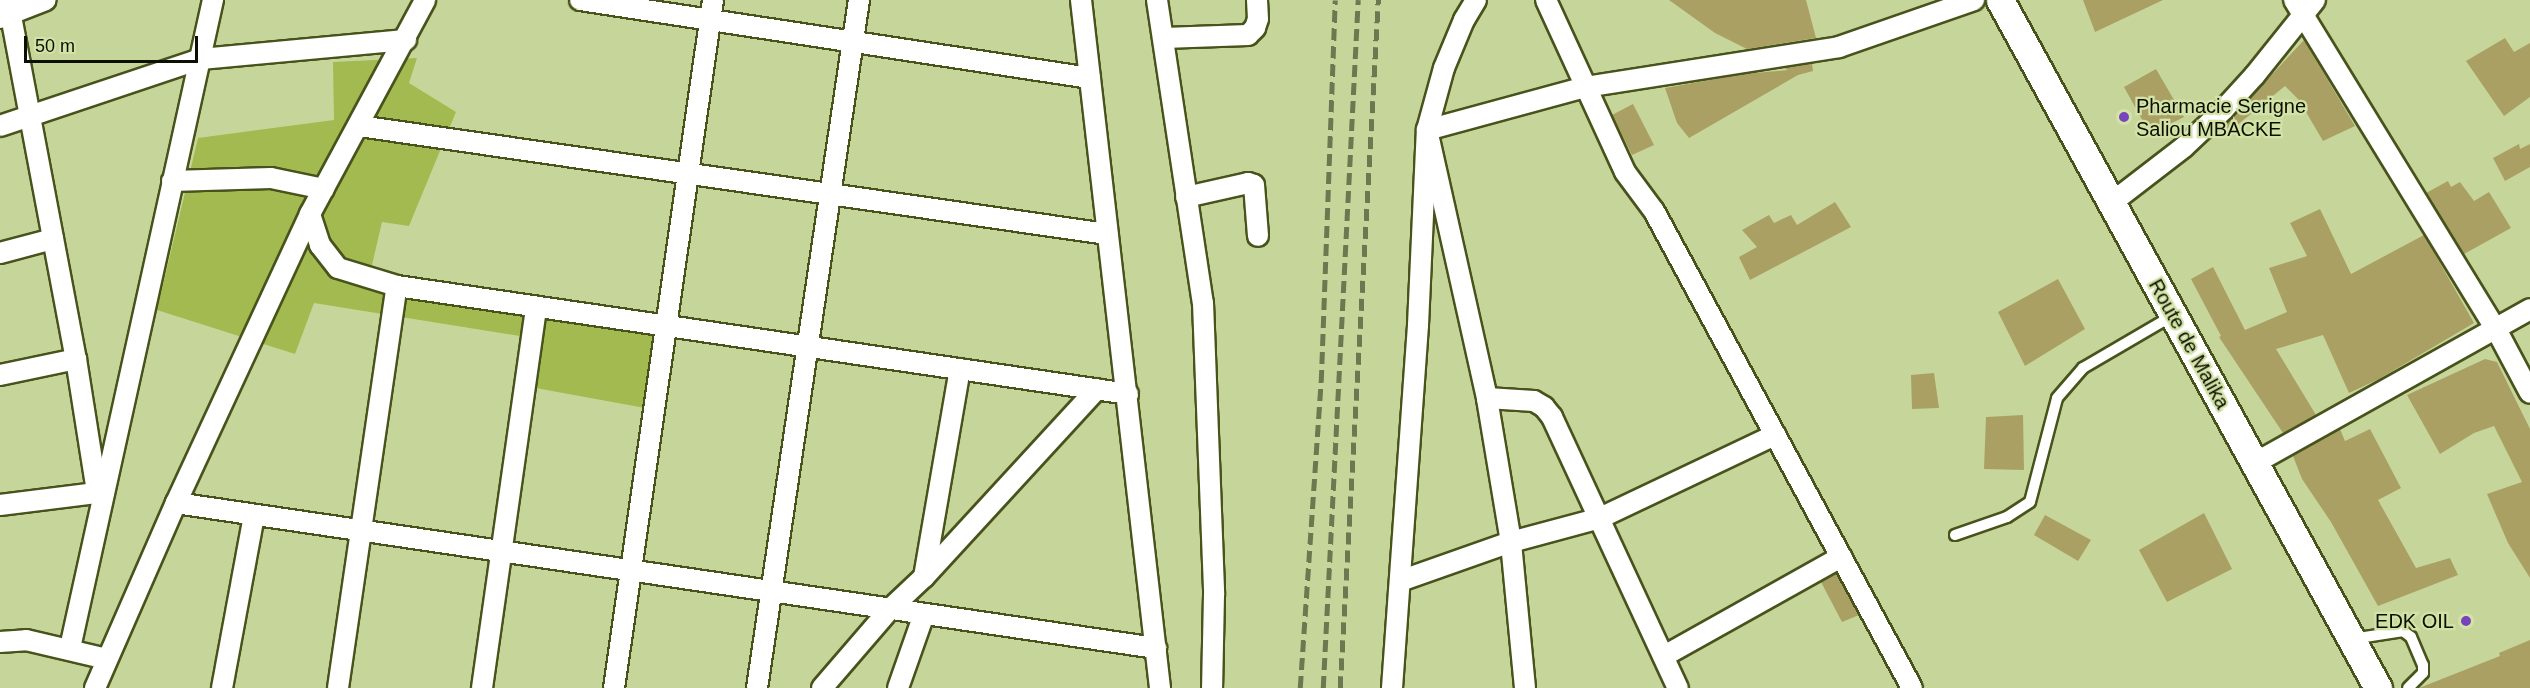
<!DOCTYPE html>
<html>
<head>
<meta charset="utf-8">
<style>
  body { margin:0 }
  #map { position:relative; width:2530px; height:688px; overflow:hidden; background:#c6d69a; font-family:Helvetica,sans-serif }
  div>[style] { position:absolute }
  [style*='--x'] { left:calc(var(--x)*1px); top:calc(var(--y)*1px); width:calc(var(--w)*1px); rotate:calc(var(--a)*1deg) }
  .green>* { inset:0; background:#a2ba4f }
  .building>* { inset:0; background:#aaa064 }
  .roads { filter:drop-shadow(2px 0 #47531b) drop-shadow(-2px 0 #47531b) drop-shadow(0 2px #47531b) drop-shadow(0 -2px #47531b) }
  .service>* { height:10px; margin:-5px; padding:0 5px; transform-origin:5px; border-radius:5px; background:#fff }
  .minor>* { height:20px; margin:-10px; padding:0 10px; transform-origin:10px; border-radius:10px; background:#fff }
  .secondary>* { height:27px; margin:-13.5px; padding:0 13.5px; transform-origin:13.5px; border-radius:13.5px; background:#fff }
  .rail>* { height:4.5px; margin-top:-2.25px; transform-origin:0; background:repeating-linear-gradient(90deg,#6d7750 0 12px,transparent 0 18px) }
  .dots>* { width:16px; height:16px; translate:-50% -50%; box-sizing:border-box; border:3px solid #d3e3a7; border-radius:50% }
  span { translate:-50% -50%; white-space:nowrap; text-align:center; line-height:1.15; -webkit-text-stroke:4.5px #d3e3a7; paint-order:stroke }
  .poi-label { font-size:20px; color:#0c1000 }
  .left { translate:0 -50%; text-align:left }
  .right { translate:-100% -50%; text-align:right }
  .street-label { font-size:20px; color:#0c1000 }
  .scale { position:absolute; left:24px; top:36px; width:174px; height:27px; box-sizing:border-box; border:3px solid #0c1000; border-top:0; padding-left:8px; font-size:18px; line-height:21px; white-space:nowrap; color:#0c1000; -webkit-text-stroke:4px #d3e3a7; paint-order:stroke }
</style>
</head>
<body>
<div id="map">
  <div class="green">
    <i style="clip-path:polygon(417px 58px,409px 83px,456px 112px,409px 226px,382px 222px,369px 278px,670px 322px,656px 410px,514px 384px,520px 336px,314px 303px,295px 354px,157px 310px,198px 138px,334px 120px,333px 62px)"></i>
  </div>
  <div class="building">
    <i style="clip-path:polygon(1669px 0,1806px 0,1816px 38px,1747px 49px,1715px 33px)"></i>
    <i style="clip-path:polygon(2083px 0,2163px 0,2095px 32px)"></i>
    <i style="clip-path:polygon(2505px 38px,2514px 52px,2530px 43px,2530px 97px,2504px 116px,2466px 61px)"></i>
    <i style="clip-path:polygon(2304px 40px,2355px 126px,2323px 141px,2299px 100px,2285px 86px,2230px 131px,2225px 125px)"></i>
    <i style="clip-path:polygon(1812px 63px,1813px 71px,1798px 75px,1689px 138px,1677px 123px,1665px 88px,1743px 74px,1788px 70px,1784px 68px)"></i>
    <i style="clip-path:polygon(2156px 69px,2184px 117px,2150px 134px,2124px 87px)"></i>
    <i style="clip-path:polygon(1633px 104px,1654px 145px,1632px 155px,1612px 115px)"></i>
    <i style="clip-path:polygon(2519px 144px,2520px 149px,2530px 144px,2530px 167px,2505px 181px,2493px 158px)"></i>
    <i style="clip-path:polygon(2448px 181px,2451px 187px,2460px 182px,2474px 201px,2489px 192px,2511px 228px,2464px 254px,2426px 193px)"></i>
    <i style="clip-path:polygon(1835px 202px,1851px 227px,1750px 280px,1739px 257px,1757px 247px,1742px 230px,1769px 215px,1774px 223px,1791px 215px,1797px 225px)"></i>
    <i style="clip-path:polygon(2320px 209px,2351px 274px,2424px 235px,2474px 323px,2379px 379px,2349px 393px,2323px 335px,2276px 349px,2316px 415px,2283px 433px,2219px 337px,2221px 336px,2191px 279px,2213px 267px,2245px 330px,2287px 312px,2269px 268px,2307px 256px,2290px 223px)"></i>
    <i style="clip-path:polygon(2058px 279px,2085px 329px,2025px 366px,1998px 312px)"></i>
    <i style="clip-path:polygon(2485px 359px,2497px 362px,2530px 429px,2530px 578px,2508px 543px,2487px 494px,2522px 482px,2494px 426px,2474px 433px,2440px 454px,2407px 395px)"></i>
    <i style="clip-path:polygon(1934px 373px,1939px 408px,1912px 409px,1911px 375px)"></i>
    <i style="clip-path:polygon(2023px 415px,2024px 470px,1984px 469px,1986px 417px)"></i>
    <i style="clip-path:polygon(2340px 429px,2345px 441px,2370px 429px,2401px 488px,2378px 500px,2416px 568px,2450px 558px,2458px 575px,2378px 606px,2331px 522px,2302px 479px,2293px 456px)"></i>
    <i style="clip-path:polygon(2204px 513px,2232px 569px,2167px 602px,2139px 550px)"></i>
    <i style="clip-path:polygon(2045px 515px,2091px 540px,2078px 561px,2034px 535px)"></i>
    <i style="clip-path:polygon(1836px 573px,1859px 615px,1842px 622px,1821px 582px)"></i>
    <i style="clip-path:polygon(2530px 640px,2530px 688px,2419px 688px,2500px 656px,2499px 653px)"></i>
  </div>
  <div class="roads">
    <div class="service">
      <i style="--x:1955;--y:535;--w:55;--a:-19.1"></i>
      <i style="--x:2007;--y:517;--w:27;--a:-33"></i>
      <i style="--x:2030;--y:502;--w:107;--a:-75.4"></i>
      <i style="--x:2057;--y:398;--w:40;--a:-49"></i>
      <i style="--x:2083;--y:368;--w:103;--a:-30.3"></i>
      <i style="--x:2352;--y:639;--w:52;--a:-8.9"></i>
      <i style="--x:2403;--y:631;--w:10;--a:37"></i>
      <i style="--x:2411;--y:637;--w:30;--a:67"></i>
      <i style="--x:2423;--y:665;--w:8;--a:90"></i>
      <i style="--x:2423;--y:673;--w:21;--a:135"></i>
    </div>
    <div class="minor">
      <i style="--x:8;--y:0;--w:365;--a:79.3"></i>
      <i style="--x:76;--y:359;--w:135;--a:81"></i>
      <i style="--x:580;--y:0;--w:516;--a:8.7"></i>
      <i style="--x:1081;--y:0;--w:693;--a:83.45"></i>
      <i style="--x:1157;--y:0;--w:306;--a:81.4"></i>
      <i style="--x:1203;--y:303;--w:292;--a:87.8"></i>
      <i style="--x:1214;--y:595;--w:93;--a:91.2"></i>
      <i style="--x:1546;--y:0;--w:189;--a:65.3"></i>
      <i style="--x:1625;--y:172;--w:49;--a:53.4"></i>
      <i style="--x:1654;--y:211;--w:542;--a:61.59"></i>
      <i style="--x:2294;--y:0;--w:386;--a:58.5"></i>
      <i style="--x:2496;--y:329;--w:72;--a:62"></i>
      <i style="--x:0;--y:18;--w:49;--a:-21.4"></i>
      <i style="--x:1164;--y:38;--w:84;--a:-2"></i>
      <i style="--x:1248;--y:35;--w:10;--a:-45"></i>
      <i style="--x:1255;--y:28;--w:9;--a:-72"></i>
      <i style="--x:1258;--y:19;--w:19;--a:-93"></i>
      <i style="--x:0;--y:126;--w:211;--a:-18.5"></i>
      <i style="--x:200;--y:59;--w:207;--a:-5.3"></i>
      <i style="--x:359;--y:126;--w:756;--a:8.22"></i>
      <i style="--x:172;--y:181;--w:99;--a:-1.7"></i>
      <i style="--x:271;--y:178;--w:54;--a:11.7"></i>
      <i style="--x:1186;--y:197;--w:64;--a:-12.7"></i>
      <i style="--x:1248;--y:183;--w:6;--a:18"></i>
      <i style="--x:1254;--y:185;--w:51;--a:85.5"></i>
      <i style="--x:2110;--y:204;--w:93;--a:-37.6"></i>
      <i style="--x:2184;--y:147;--w:55;--a:-43.5"></i>
      <i style="--x:2224;--y:109;--w:46;--a:-47.6"></i>
      <i style="--x:2255;--y:75;--w:96;--a:-51.3"></i>
      <i style="--x:310;--y:214;--w:33;--a:72"></i>
      <i style="--x:320;--y:245;--w:29;--a:52"></i>
      <i style="--x:338;--y:268;--w:62;--a:17"></i>
      <i style="--x:397;--y:286;--w:739;--a:8.4"></i>
      <i style="--x:0;--y:253;--w:55;--a:-14.8"></i>
      <i style="--x:0;--y:375;--w:78;--a:-11.9"></i>
      <i style="--x:1487;--y:398;--w:47;--a:3.7"></i>
      <i style="--x:1534;--y:401;--w:12;--a:31"></i>
      <i style="--x:1544;--y:407;--w:13;--a:51"></i>
      <i style="--x:1552;--y:417;--w:299;--a:65.1"></i>
      <i style="--x:2255;--y:463;--w:315;--a:-29.2"></i>
      <i style="--x:176;--y:503;--w:991;--a:8.42"></i>
      <i style="--x:0;--y:505;--w:105;--a:-7.1"></i>
      <i style="--x:924;--y:577;--w:211;--a:-80.2"></i>
      <i style="--x:1400;--y:581;--w:118;--a:-19.4"></i>
      <i style="--x:1511;--y:542;--w:92;--a:-15.1"></i>
      <i style="--x:1600;--y:518;--w:194;--a:-25.4"></i>
      <i style="--x:0;--y:642;--w:26;--a:-4"></i>
      <i style="--x:26;--y:640;--w:83;--a:13.2"></i>
      <i style="--x:70;--y:648;--w:664;--a:-77.56"></i>
      <i style="--x:1664;--y:656;--w:203;--a:-29.2"></i>
      <i style="--x:95;--y:688;--w:202;--a:-66.4"></i>
      <i style="--x:176;--y:503;--w:319;--a:-65.1"></i>
      <i style="--x:310;--y:214;--w:243;--a:-61.7"></i>
      <i style="--x:222;--y:688;--w:176;--a:-79.5"></i>
      <i style="--x:338;--y:688;--w:406;--a:-81.7"></i>
      <i style="--x:482;--y:688;--w:385;--a:-81.9"></i>
      <i style="--x:614;--y:688;--w:695;--a:-81.81"></i>
      <i style="--x:757;--y:688;--w:696;--a:-81.57"></i>
      <i style="--x:822;--y:688;--w:104;--a:-49.3"></i>
      <i style="--x:890;--y:609;--w:47;--a:-43.3"></i>
      <i style="--x:924;--y:577;--w:255;--a:-47.4"></i>
      <i style="--x:898;--y:688;--w:78;--a:-70.6"></i>
      <i style="--x:1392;--y:688;--w:364;--a:-85.9"></i>
      <i style="--x:1418;--y:325;--w:195;--a:-87.4"></i>
      <i style="--x:1427;--y:130;--w:64;--a:-74.7"></i>
      <i style="--x:1444;--y:68;--w:52;--a:-67.4"></i>
      <i style="--x:1464;--y:20;--w:23;--a:-59"></i>
      <i style="--x:1525;--y:688;--w:147;--a:-95.5"></i>
      <i style="--x:1511;--y:542;--w:146;--a:-99.5"></i>
      <i style="--x:1487;--y:398;--w:275;--a:-102.6"></i>
      <i style="--x:1427;--y:130;--w:164;--a:-15.2"></i>
      <i style="--x:1585;--y:87;--w:257;--a:-8.9"></i>
      <i style="--x:1839;--y:47;--w:143;--a:-19.2"></i>
    </div>
    <div class="secondary">
      <i style="--x:2000;--y:0;--w:785;--a:61.21"></i>
    </div>
  </div>
  <div class="rail">
    <i style="--x:1300;--y:688;--w:307;--a:-86.1"></i>
    <i style="--x:1321;--y:382;--w:382;--a:-87.9"></i>
    <i style="--x:1323;--y:688;--w:689;--a:-87.09"></i>
    <i style="--x:1340;--y:688;--w:689;--a:-86.84"></i>
  </div>
  <div class="dots">
    <i style="left:2124px;top:117px;background:#7843bb"></i>
    <i style="left:2466px;top:621px;background:#7843bb"></i>
  </div>
  <div class="poi-label">
    <span class="left" style="left:2136px;top:118px">Pharmacie Serigne<br>Saliou MBACKE</span>
    <span class="right" style="left:2454px;top:621px">EDK OIL</span>
  </div>
  <div class="street-label">
    <span style="left:2189px;top:344px;rotate:61deg">Route de Malika</span>
  </div>
  <div class="scale">50 m</div>
</div>
</body>
</html>
